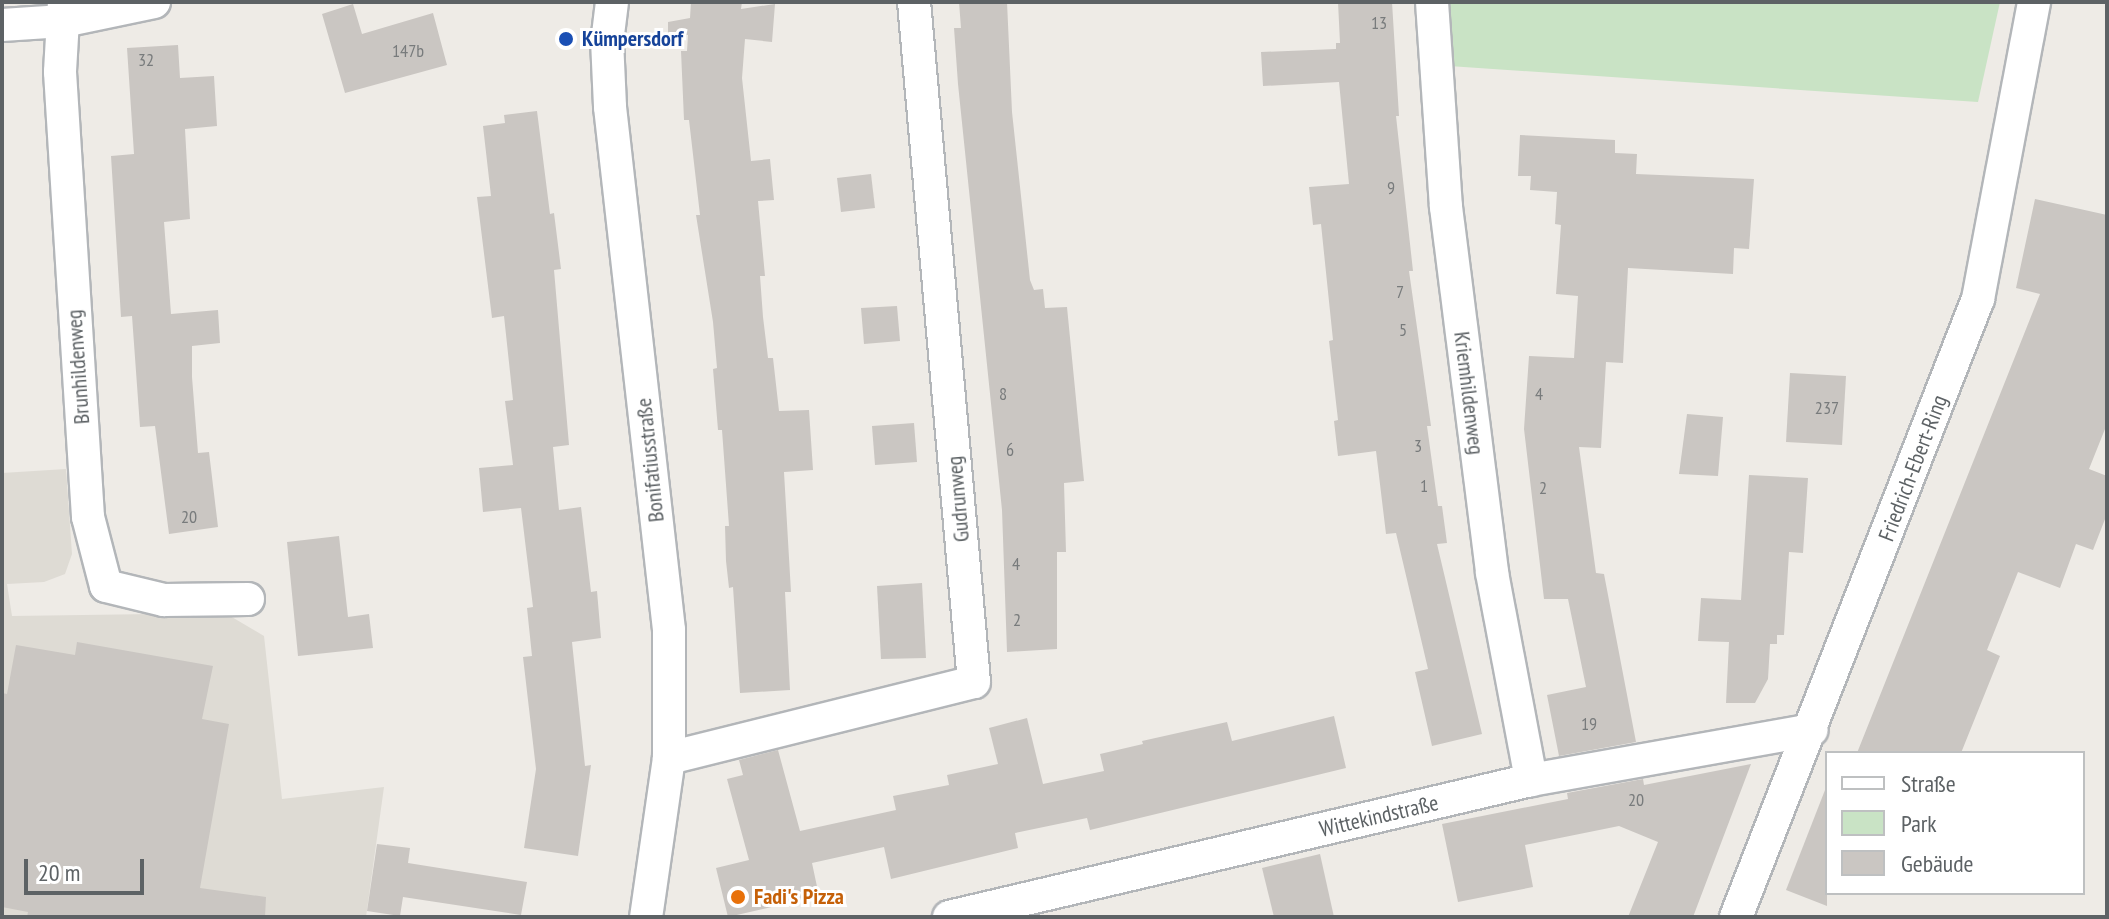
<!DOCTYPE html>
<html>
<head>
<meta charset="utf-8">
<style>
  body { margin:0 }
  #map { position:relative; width:2109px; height:919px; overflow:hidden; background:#eeebe6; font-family:"PT Sans Narrow",sans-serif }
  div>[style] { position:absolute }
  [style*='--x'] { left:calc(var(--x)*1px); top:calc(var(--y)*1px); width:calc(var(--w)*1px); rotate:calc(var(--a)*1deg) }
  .education>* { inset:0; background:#dedbd4 }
  .green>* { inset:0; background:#c9e3c5 }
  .building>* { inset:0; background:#cac6c2 }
  .roads { filter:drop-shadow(2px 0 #b3b6b9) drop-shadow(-2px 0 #b3b6b9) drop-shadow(0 2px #b3b6b9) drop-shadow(0 -2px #b3b6b9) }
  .street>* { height:32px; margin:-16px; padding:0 16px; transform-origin:16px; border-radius:16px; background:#fff }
  .dots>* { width:22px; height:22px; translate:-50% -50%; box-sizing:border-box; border:4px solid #fff; border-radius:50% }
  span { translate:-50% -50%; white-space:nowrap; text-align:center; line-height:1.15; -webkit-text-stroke:6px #fff; paint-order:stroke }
  .number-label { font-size:18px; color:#787b7c }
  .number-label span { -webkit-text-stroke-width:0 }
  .transit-label { font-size:22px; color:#164399; font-weight:700 }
  .left { translate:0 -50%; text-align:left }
  .street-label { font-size:22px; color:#5d6265 }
  .food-label { font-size:22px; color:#c56008; font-weight:700 }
  .frame { position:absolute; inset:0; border:4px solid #5d6265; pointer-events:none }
  .legend { position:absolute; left:1825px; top:751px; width:260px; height:144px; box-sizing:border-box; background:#fff; border:2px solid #bec0c1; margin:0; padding:10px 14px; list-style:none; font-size:24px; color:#5d6265 }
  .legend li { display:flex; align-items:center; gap:16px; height:40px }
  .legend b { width:40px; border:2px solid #bec0c1 }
  .scale { position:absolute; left:24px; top:859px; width:120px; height:36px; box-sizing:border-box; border:4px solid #5d6265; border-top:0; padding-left:10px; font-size:24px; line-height:28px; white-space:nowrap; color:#5d6265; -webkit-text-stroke:6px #fff; paint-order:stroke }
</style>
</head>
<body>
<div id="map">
  <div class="education">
    <i style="clip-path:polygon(66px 469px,72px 554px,65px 574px,44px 582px,7px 584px,12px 616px,225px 613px,264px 636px,282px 799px,384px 787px,366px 917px,2px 917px,2px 473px)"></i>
  </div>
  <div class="green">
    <i style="clip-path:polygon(1448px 2px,2000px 2px,1978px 102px,1449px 66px)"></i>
  </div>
  <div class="building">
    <i style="clip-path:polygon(691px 2px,742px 2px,741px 9px,775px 4px,772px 42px,745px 39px,742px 78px,751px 161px,770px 159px,774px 200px,758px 201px,765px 276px,760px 276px,763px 317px,768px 358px,773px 358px,779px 411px,809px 410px,813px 470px,784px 472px,791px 592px,785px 592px,790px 690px,740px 693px,733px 587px,729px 588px,726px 561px,725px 526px,729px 526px,722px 430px,718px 430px,713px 369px,717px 368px,713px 322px,696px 215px,700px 215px,689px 120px,684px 120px,681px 51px,687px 51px,688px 35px,668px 33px,668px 22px,690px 18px)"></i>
    <i style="clip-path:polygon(959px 2px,1007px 2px,1012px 112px,1030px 280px,1034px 290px,1043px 289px,1045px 308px,1067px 307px,1084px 481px,1064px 483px,1066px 552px,1057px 552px,1057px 649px,1007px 652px,1002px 510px,958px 84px,954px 28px,961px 28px)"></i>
    <i style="clip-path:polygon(1338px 2px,1392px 2px,1399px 116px,1396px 116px,1413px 271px,1409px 271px,1431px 426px,1427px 426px,1438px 506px,1442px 506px,1447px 543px,1437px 544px,1482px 734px,1432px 746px,1415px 672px,1428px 669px,1396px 533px,1386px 534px,1376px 451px,1338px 456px,1334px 421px,1338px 420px,1329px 341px,1333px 340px,1321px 224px,1313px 225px,1309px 187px,1349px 184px,1339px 82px,1263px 86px,1261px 52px,1336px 49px,1336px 43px,1340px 43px)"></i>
    <i style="clip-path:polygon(353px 4px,362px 34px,433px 13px,447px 65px,345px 93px,322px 14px)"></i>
    <i style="clip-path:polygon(178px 45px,180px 78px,214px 76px,217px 126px,185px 129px,190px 219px,164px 222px,171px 314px,218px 310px,220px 343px,192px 346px,192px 377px,198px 453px,209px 452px,218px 527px,169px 534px,155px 426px,140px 427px,132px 316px,121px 317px,111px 156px,134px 154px,127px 48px)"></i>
    <i style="clip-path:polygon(537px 111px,550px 214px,554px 213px,561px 269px,554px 270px,569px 445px,553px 447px,559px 510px,581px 507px,591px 592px,597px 591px,601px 638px,572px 642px,585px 766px,591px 765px,578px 856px,524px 848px,536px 769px,523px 657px,532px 656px,527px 608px,533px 607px,521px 508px,483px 512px,479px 468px,513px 465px,505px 401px,513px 400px,504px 316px,492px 318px,477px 197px,491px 196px,483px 126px,505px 123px,504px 115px)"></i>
    <i style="clip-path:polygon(1520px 135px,1615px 140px,1615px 153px,1637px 154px,1636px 174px,1754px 179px,1749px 249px,1734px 248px,1733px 274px,1628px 268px,1623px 363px,1606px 362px,1601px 448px,1579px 447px,1596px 573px,1604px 574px,1636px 742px,1559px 756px,1547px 695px,1586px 687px,1568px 599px,1544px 599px,1524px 429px,1529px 356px,1574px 358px,1578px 296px,1556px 294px,1561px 225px,1555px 224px,1557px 192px,1530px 190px,1531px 176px,1518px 176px)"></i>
    <i style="clip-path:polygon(871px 174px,875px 208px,841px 212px,837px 178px)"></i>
    <i style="clip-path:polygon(2035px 199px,2107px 215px,2107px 424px,2089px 469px,2107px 476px,2107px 514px,2093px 550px,2076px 544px,2060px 588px,2018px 572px,1987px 650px,2000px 656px,1961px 753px,1857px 753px,2040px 294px,2016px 288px)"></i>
    <i style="clip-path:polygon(897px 306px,900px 341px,864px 344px,861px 308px)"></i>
    <i style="clip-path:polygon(1790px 373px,1846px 376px,1842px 445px,1786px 442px)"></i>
    <i style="clip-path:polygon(1687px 414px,1723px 417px,1718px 476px,1679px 474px)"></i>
    <i style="clip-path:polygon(914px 423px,917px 462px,875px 465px,872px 426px)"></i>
    <i style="clip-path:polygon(1749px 475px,1808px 478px,1803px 553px,1789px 552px,1784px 635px,1777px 635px,1777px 644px,1770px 644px,1768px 679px,1755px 703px,1726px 703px,1729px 642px,1698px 641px,1701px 598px,1741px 600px)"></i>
    <i style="clip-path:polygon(339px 536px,348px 617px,369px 614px,373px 648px,298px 656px,287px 542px)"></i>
    <i style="clip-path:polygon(922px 583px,926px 658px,881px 659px,877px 586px)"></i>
    <i style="clip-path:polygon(77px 642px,213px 666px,202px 719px,229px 724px,200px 888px,266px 897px,265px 917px,27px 917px,28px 912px,2px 907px,2px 693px,7px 694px,16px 645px,75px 655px)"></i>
    <i style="clip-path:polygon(1334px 716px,1346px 768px,1090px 830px,1087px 818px,1015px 833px,1018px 848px,891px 879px,884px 847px,812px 863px,819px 896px,728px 917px,716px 868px,749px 860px,727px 779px,743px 775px,739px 760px,778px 750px,800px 831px,896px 810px,893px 796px,949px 785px,947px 775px,998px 764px,989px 728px,1027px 718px,1043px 784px,1104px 771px,1100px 754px,1143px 744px,1142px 741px,1227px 722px,1232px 741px)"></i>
    <i style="clip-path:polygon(1751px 764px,1693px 917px,1628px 917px,1658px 842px,1619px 826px,1525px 845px,1533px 887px,1458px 902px,1442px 824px,1568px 799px,1567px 793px,1643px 779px,1644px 785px)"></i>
    <i style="clip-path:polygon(1825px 790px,1827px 791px,1827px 906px,1786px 890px)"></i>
    <i style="clip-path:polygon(377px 844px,410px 848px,408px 863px,527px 882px,521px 915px,403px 897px,400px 916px,367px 911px)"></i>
    <i style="clip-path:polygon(1320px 854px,1334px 917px,1274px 917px,1262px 868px)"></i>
  </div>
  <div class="roads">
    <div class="street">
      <i style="--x:64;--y:2;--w:70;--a:93.3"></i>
      <i style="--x:60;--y:72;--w:446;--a:86.4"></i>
      <i style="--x:88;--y:517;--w:71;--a:75.4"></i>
      <i style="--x:106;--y:586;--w:60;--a:13.6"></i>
      <i style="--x:164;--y:600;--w:84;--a:-0.7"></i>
      <i style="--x:612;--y:2;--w:38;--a:97"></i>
      <i style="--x:607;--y:40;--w:67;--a:87.4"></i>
      <i style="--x:610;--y:107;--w:526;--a:83.56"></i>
      <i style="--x:669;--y:630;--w:128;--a:90"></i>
      <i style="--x:669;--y:758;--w:161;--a:98.2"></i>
      <i style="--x:1432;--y:2;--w:205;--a:86.1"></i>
      <i style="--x:1446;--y:207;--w:369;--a:82.8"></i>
      <i style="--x:1492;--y:573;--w:211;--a:79.3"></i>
      <i style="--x:2;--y:25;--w:61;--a:-3.8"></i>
      <i style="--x:63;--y:21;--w:93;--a:-11.8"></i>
      <i style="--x:669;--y:758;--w:314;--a:-14"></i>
      <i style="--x:974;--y:682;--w:683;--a:-95.04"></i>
      <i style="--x:949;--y:917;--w:598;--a:-13.25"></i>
      <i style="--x:1531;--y:780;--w:285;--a:-10.1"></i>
      <i style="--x:1736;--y:917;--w:664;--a:-68.62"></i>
      <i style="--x:1978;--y:299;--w:302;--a:-79.3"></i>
    </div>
  </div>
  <div class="dots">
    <i style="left:566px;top:39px;background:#1a4fb4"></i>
    <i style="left:738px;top:897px;background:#e8710a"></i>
  </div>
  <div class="number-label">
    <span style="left:1379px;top:23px">13</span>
    <span style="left:408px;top:51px">147b</span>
    <span style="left:146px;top:60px">32</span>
    <span style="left:1391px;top:188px">9</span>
    <span style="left:1400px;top:292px">7</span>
    <span style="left:1403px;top:330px">5</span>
    <span style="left:1003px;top:394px">8</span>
    <span style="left:1539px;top:394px">4</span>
    <span style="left:1827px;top:408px">237</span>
    <span style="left:1418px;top:446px">3</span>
    <span style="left:1010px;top:450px">6</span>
    <span style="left:1424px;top:486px">1</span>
    <span style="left:1543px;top:488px">2</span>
    <span style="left:189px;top:517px">20</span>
    <span style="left:1016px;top:564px">4</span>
    <span style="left:1017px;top:620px">2</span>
    <span style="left:1589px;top:724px">19</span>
    <span style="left:1636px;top:800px">20</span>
  </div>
  <div class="transit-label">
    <span class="left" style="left:582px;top:39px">Kümpersdorf</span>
  </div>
  <div class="street-label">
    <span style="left:78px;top:367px;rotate:-94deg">Brunhildenweg</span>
    <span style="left:1469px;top:393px;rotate:83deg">Kriemhildenweg</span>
    <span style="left:650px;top:460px;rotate:-96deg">Bonifatiusstraße</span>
    <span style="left:1913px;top:468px;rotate:-69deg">Friedrich-Ebert-Ring</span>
    <span style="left:958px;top:499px;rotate:-95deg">Gudrunweg</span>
    <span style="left:1379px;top:816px;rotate:-13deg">Wittekindstraße</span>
  </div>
  <div class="food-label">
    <span class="left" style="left:754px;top:897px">Fadi's Pizza</span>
  </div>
  <div class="frame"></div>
  <ul class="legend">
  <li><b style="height:10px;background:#fff"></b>Straße</li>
  <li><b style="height:22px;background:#c9e3c5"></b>Park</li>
  <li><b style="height:22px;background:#cac6c2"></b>Gebäude</li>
  </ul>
  <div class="scale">20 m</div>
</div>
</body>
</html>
